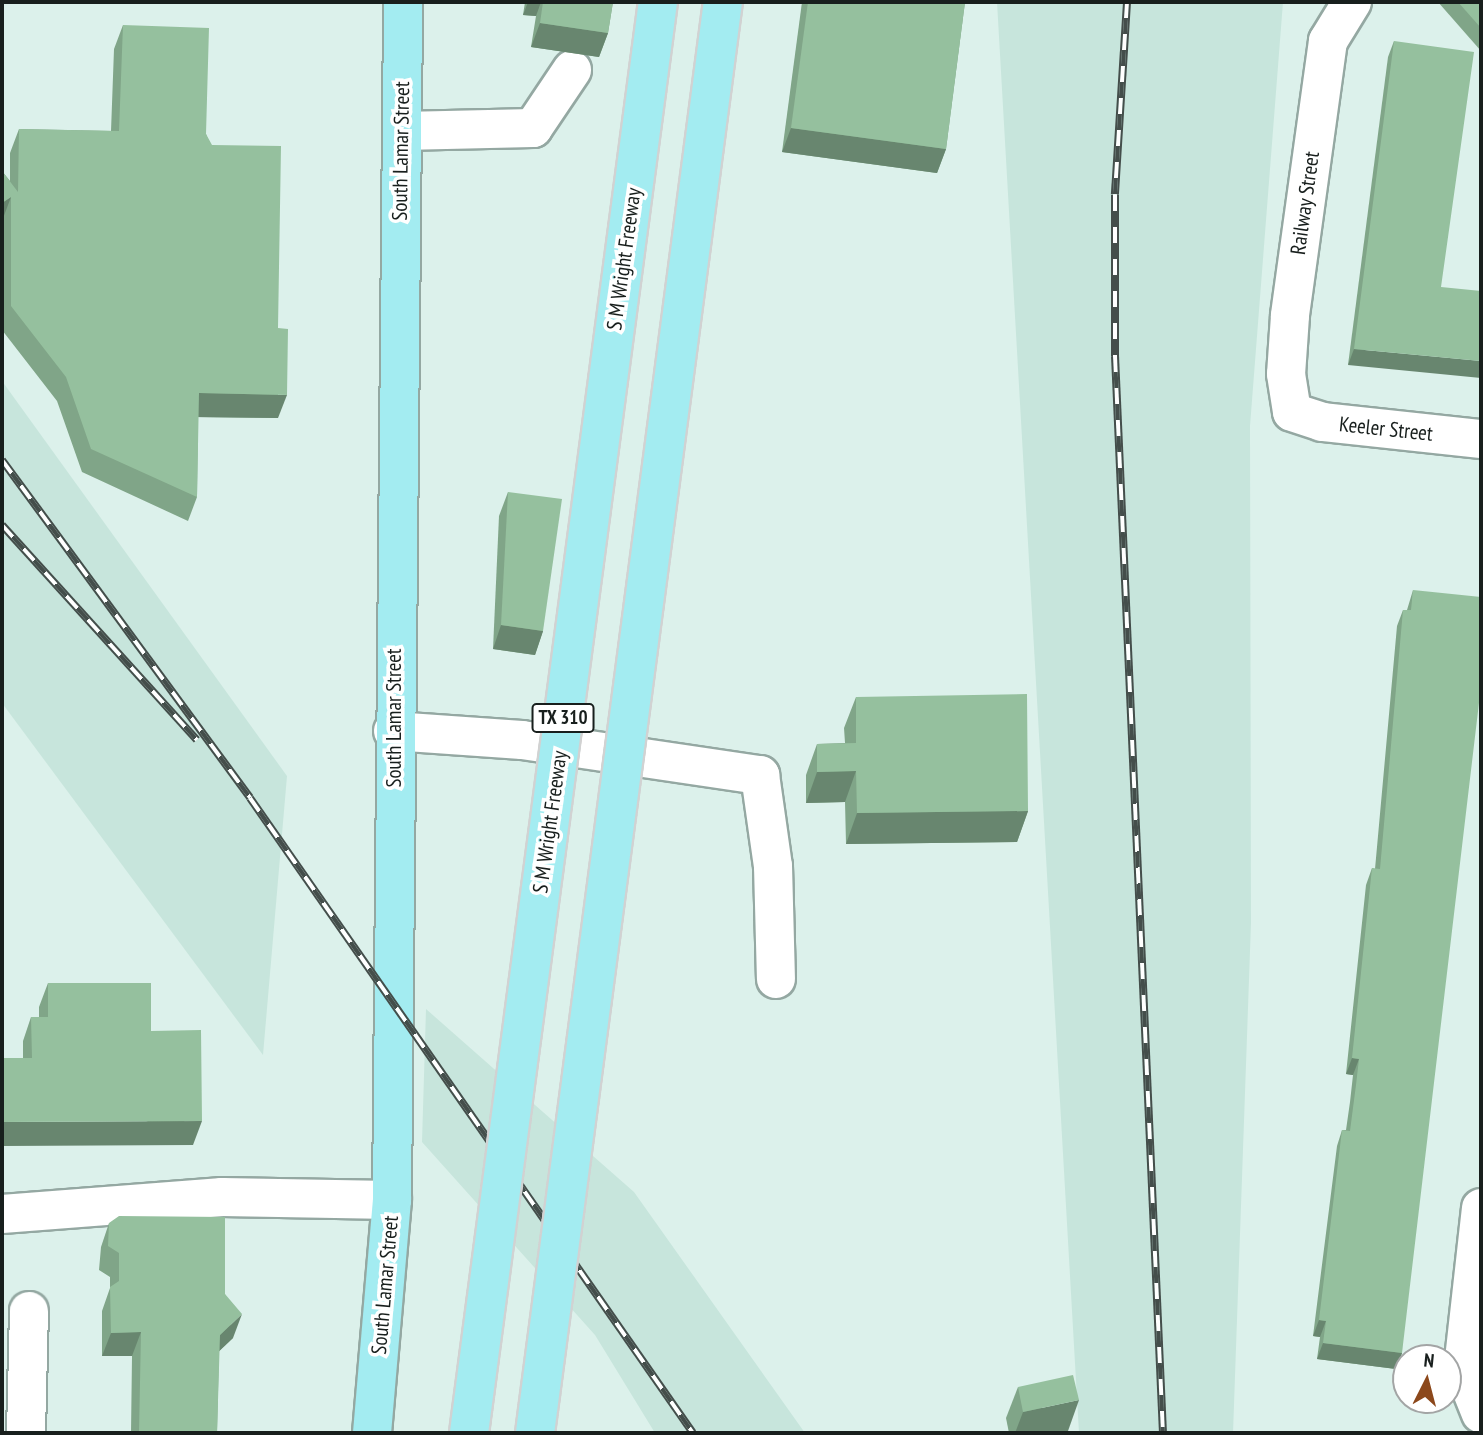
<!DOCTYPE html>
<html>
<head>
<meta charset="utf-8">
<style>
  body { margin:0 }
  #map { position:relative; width:1483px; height:1435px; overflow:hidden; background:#dcf1eb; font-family:"PT Sans Narrow",sans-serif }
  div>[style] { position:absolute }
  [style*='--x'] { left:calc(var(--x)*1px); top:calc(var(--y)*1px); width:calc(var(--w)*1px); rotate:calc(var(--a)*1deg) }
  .built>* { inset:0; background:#c7e5dc }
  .roads { filter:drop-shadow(2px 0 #94a8a2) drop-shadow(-2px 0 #94a8a2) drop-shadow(0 2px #94a8a2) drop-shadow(0 -2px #94a8a2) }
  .minor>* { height:38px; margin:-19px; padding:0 19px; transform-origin:19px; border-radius:19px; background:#fff }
  .major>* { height:38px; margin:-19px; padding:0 19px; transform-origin:19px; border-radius:19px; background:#a3ecf1 }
  .rail>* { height:8px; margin-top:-4px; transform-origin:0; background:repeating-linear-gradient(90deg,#fff 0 16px,#444e4b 0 32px); box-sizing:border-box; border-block:2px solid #444e4b }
  .bridges { filter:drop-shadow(2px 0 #d1d2d2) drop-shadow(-2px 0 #d1d2d2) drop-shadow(0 2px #d1d2d2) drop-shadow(0 -2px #d1d2d2) }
  .major-bridge>* { height:38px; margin:-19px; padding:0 19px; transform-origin:19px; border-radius:19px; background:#a3ecf1 }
  .wall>* { inset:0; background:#80a588 }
  .shaded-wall>* { inset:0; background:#68866f }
  .building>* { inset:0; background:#95c09e }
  span { translate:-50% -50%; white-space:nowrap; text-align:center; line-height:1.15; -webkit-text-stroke:7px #fff; paint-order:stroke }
  .shield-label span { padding:2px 5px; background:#fff; border:2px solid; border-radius:5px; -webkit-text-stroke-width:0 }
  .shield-label { font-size:19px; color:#181f1d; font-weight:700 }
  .street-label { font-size:21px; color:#181f1d }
  .frame { position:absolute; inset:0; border:4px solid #181f1d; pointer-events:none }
  .north { position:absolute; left:1392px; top:1344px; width:70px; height:70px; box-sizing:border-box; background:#fff; border:2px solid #a3a5a5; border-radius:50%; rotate:6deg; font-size:19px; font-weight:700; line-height:28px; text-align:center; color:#181f1d }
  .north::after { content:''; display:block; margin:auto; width:24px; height:32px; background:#8c481b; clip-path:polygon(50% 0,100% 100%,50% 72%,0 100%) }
</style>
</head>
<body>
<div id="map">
  <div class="built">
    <i style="clip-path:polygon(997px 2px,1283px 2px,1250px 426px,1251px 923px,1233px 1433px,1079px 1433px)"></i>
    <i style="clip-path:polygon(2px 381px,287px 776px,263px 1055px,2px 703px)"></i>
    <i style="clip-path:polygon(426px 1009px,634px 1192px,805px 1433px,655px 1433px,595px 1335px,422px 1142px)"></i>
  </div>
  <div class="roads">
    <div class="minor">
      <i style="--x:1352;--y:2;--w:46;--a:121.6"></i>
      <i style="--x:1328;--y:41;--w:278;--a:97.9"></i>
      <i style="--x:1290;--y:316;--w:58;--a:93.9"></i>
      <i style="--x:1286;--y:374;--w:38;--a:81"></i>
      <i style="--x:1292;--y:412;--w:32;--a:18"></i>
      <i style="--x:1322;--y:422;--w:160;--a:6.1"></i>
      <i style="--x:402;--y:131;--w:131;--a:-1.3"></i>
      <i style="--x:533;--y:128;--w:70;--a:-56.1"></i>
      <i style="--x:393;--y:731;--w:129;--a:4"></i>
      <i style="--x:522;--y:740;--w:241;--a:8.4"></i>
      <i style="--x:760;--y:775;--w:92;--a:81.9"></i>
      <i style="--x:773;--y:866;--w:113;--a:88.5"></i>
      <i style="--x:1481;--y:1208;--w:162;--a:96.4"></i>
      <i style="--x:1463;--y:1369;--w:48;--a:68.2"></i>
      <i style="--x:2;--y:1214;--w:221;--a:-4.4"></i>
      <i style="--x:222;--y:1197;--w:170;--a:1"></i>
      <i style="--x:26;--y:1433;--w:122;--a:-88.6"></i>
    </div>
    <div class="major">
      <i style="--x:372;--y:1433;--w:234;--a:-85.1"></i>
      <i style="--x:392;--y:1200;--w:1198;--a:-89.47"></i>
    </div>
  </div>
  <div class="rail">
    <i style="--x:1127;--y:2;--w:193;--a:93.6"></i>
    <i style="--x:1115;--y:195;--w:161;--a:90"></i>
    <i style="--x:1115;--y:356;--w:1078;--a:87.45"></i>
    <i style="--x:2;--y:460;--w:419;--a:53.7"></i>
    <i style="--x:250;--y:798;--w:774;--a:55.1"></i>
    <i style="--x:2;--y:525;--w:290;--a:47.8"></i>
  </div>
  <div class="bridges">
    <div class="major-bridge">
      <i style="--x:469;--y:1433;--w:1443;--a:-82.48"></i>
      <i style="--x:535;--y:1433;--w:1443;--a:-82.52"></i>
    </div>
  </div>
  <div class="wall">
    <i style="clip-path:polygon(525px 2px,613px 2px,608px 33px,599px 57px,531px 47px,536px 16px,523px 15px)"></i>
    <i style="clip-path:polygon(802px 2px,965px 2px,946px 149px,937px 173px,782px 152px)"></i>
    <i style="clip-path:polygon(1438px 2px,1481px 2px,1481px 51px)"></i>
    <i style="clip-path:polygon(123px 25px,206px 134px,278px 328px,278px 418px,198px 417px,197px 497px,188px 521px,82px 472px,57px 401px,2px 330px,2px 171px,10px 181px,10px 153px,19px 129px,111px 131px,114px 49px)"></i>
    <i style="clip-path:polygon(1394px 41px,1441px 287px,1348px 365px,1388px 57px)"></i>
    <i style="clip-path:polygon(508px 492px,543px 631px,535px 655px,493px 649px,499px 516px)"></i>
    <i style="clip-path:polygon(1413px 590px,1402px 1353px,1396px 1369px,1317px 1359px,1320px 1337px,1313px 1336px,1337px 1146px,1342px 1130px,1346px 1130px,1350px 1102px,1353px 1075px,1346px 1074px,1366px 885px,1372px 868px,1375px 869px,1397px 626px,1403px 610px,1407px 610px)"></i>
    <i style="clip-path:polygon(856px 697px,1028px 811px,1017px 842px,846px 844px,845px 802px,806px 803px,806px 775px,817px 744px,845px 743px,844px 728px)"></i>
    <i style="clip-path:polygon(48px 983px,151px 1031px,193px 1145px,23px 1058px,23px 1041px,31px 1017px,39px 1017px,39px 1007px)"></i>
    <i style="clip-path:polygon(109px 1223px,225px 1294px,233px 1338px,219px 1351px,217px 1433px,131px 1433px,132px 1356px,102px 1356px,102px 1311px,110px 1288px,110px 1277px,99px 1270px,101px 1247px)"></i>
    <i style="clip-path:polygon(1018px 1387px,1068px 1431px,1057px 1433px,1009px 1433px,1006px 1418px)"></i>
  </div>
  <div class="shaded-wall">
    <i style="clip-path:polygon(528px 2px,541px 2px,536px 16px,523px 15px)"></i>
    <i style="clip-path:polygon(540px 23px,608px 33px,599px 57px,531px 47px)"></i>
    <i style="clip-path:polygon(791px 128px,946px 149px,937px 173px,782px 152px)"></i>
    <i style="clip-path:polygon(11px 197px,2px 221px,2px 203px)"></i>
    <i style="clip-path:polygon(1354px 349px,1481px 361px,1481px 378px,1348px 365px)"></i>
    <i style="clip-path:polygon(199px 393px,287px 395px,278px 418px,190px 417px)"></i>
    <i style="clip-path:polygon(501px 625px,543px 631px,535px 655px,493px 649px)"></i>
    <i style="clip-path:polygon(856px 771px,845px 802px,806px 803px,817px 772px)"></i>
    <i style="clip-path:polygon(1028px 811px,1017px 842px,846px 844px,857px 813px)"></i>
    <i style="clip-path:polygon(1352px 1058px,1359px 1059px,1353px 1075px,1346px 1074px)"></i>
    <i style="clip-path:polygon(202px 1121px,193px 1145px,2px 1146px,2px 1122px)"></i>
    <i style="clip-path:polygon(242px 1314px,233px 1338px,211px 1359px,220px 1335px)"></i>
    <i style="clip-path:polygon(1319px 1320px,1326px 1321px,1320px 1337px,1313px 1336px)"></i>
    <i style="clip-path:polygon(141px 1332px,132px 1356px,102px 1356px,111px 1333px)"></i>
    <i style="clip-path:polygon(1323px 1343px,1402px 1353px,1396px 1369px,1317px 1359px)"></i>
    <i style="clip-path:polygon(1079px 1400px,1068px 1431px,1057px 1433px,1015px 1433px,1023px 1412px)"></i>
  </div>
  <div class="building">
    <i style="clip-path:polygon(543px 2px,613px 2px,608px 33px,540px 23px)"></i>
    <i style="clip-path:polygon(808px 2px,965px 2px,946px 149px,791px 128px)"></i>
    <i style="clip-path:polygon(1458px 2px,1481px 2px,1481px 28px)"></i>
    <i style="clip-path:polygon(123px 25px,209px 28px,206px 134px,212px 145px,281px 146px,278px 328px,288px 329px,287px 395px,199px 393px,197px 497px,91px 449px,66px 377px,11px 306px,11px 197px,2px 203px,2px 171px,18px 192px,19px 129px,119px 131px)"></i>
    <i style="clip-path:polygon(1394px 41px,1474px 52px,1441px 287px,1481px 291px,1481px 361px,1354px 349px)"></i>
    <i style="clip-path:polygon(508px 492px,562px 499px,543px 631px,501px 625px)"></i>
    <i style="clip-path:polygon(1413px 590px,1481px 597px,1481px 686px,1402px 1353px,1323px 1343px,1326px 1321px,1319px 1320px,1342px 1130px,1350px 1131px,1356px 1085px,1359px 1059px,1352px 1058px,1372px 868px,1380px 869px,1403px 610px,1411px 610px)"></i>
    <i style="clip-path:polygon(1027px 694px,1028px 811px,857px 813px,856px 771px,817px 772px,817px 744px,856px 743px,856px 697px)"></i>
    <i style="clip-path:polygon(48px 983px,151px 983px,151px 1031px,201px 1030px,202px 1121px,2px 1122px,2px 1058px,32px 1058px,31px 1017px,48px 1017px)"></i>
    <i style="clip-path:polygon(119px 1216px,225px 1217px,225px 1294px,242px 1314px,220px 1335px,217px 1433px,139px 1433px,141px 1332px,111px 1333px,110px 1287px,119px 1281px,119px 1253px,108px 1246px,109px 1223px)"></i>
    <i style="clip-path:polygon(1073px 1375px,1079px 1400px,1023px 1412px,1018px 1387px)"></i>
  </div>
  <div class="shield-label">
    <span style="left:563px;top:718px">TX 310</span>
  </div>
  <div class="street-label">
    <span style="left:401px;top:151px;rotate:-89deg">South Lamar Street</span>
    <span style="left:1305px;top:203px;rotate:-82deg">Railway Street</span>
    <span style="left:624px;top:259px;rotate:-82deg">S M Wright Freeway</span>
    <span style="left:1386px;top:429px;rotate:6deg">Keeler Street</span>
    <span style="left:394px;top:718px;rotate:-90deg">South Lamar Street</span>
    <span style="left:550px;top:822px;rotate:-82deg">S M Wright Freeway</span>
    <span style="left:385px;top:1285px;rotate:-85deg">South Lamar Street</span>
  </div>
  <div class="frame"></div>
  <div class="north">N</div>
</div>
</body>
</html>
